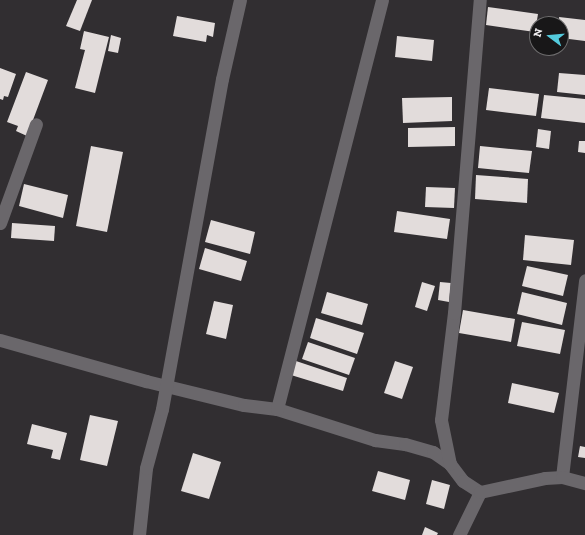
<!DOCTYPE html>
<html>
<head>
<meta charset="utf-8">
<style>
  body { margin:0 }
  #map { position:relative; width:585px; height:535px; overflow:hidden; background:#312e31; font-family:"Zilla Slab",serif }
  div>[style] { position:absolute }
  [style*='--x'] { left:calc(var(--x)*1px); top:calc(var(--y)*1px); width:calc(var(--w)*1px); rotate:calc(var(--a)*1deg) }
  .building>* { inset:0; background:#e2dcdb }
  .minor>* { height:13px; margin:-6.5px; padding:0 6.5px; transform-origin:6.5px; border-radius:6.5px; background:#6a676b }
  span { translate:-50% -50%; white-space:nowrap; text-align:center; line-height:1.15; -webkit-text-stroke:4px #181718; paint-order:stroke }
  .north { position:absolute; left:529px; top:16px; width:40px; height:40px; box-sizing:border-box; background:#181718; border:1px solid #6e6d6e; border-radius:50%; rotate:286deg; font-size:11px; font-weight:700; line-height:16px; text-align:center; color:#efedef }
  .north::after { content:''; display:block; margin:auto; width:14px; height:18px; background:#53cadc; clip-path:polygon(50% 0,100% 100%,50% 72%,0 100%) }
</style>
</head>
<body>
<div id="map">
  <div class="building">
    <i style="clip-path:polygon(77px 0,92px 0,80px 31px,66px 26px)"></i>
    <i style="clip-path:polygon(488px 7px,538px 14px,535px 32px,486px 25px)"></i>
    <i style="clip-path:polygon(177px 16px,215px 23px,213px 37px,207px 35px,206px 42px,173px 36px)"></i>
    <i style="clip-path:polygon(559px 17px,585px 20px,585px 41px,561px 38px)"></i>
    <i style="clip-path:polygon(84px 31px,109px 37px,95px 93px,75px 88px,85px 50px,80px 49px)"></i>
    <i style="clip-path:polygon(111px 35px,121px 38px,118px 53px,108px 51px)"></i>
    <i style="clip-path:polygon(397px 36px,434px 40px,432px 61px,395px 57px)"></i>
    <i style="clip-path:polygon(0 68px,16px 74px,8px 97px,4px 96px,3px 100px,0 99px)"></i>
    <i style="clip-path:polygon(26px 72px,48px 80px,27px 136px,16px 131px,18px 126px,7px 122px)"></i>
    <i style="clip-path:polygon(559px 73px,585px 75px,585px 95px,557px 92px)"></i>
    <i style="clip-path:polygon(489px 88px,539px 94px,536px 116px,486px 110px)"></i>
    <i style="clip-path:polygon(544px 95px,585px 99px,585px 123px,541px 118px)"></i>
    <i style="clip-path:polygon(452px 97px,452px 121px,403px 123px,402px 98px)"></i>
    <i style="clip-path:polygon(455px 127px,455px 146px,408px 147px,408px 128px)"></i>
    <i style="clip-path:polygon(538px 129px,551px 131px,549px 149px,536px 147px)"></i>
    <i style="clip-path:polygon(579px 141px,585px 141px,585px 153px,578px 152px)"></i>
    <i style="clip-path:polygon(91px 146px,123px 152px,107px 232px,76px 226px)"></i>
    <i style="clip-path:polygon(480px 146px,532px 151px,529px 173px,478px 168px)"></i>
    <i style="clip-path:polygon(476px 175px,528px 179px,527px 203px,475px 199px)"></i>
    <i style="clip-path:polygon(24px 184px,68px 195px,63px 218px,19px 206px)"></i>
    <i style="clip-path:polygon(426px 187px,455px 188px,454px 208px,425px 207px)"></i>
    <i style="clip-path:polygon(397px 211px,450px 219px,447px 239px,394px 232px)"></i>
    <i style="clip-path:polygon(211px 220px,255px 232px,250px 254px,205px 242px)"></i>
    <i style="clip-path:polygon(12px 223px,55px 226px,54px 241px,11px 238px)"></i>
    <i style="clip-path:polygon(525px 235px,574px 240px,571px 265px,523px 260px)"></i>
    <i style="clip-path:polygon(205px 248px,247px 261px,241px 281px,199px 269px)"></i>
    <i style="clip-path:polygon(527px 266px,568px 275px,563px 296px,522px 286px)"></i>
    <i style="clip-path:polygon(422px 282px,435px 286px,427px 311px,415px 307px)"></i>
    <i style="clip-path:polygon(440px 282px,451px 283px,449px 302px,438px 300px)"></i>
    <i style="clip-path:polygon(327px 292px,368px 304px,362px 325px,321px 313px)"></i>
    <i style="clip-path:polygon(522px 292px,567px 303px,562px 325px,517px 314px)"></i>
    <i style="clip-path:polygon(214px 301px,233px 305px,226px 339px,206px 334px)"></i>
    <i style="clip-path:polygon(463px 310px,515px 319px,511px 342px,459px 333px)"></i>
    <i style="clip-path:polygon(316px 318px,364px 333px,357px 354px,310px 338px)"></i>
    <i style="clip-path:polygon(522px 322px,565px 330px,560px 354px,517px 346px)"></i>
    <i style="clip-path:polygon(308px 342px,355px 358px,349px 375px,302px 359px)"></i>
    <i style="clip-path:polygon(296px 361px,347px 378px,343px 391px,291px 375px)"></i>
    <i style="clip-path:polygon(395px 361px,413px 367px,402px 399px,384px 393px)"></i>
    <i style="clip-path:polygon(512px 383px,559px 393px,554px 413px,508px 403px)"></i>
    <i style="clip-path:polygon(90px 415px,118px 421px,107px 466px,80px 460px)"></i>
    <i style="clip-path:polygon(32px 424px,67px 433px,60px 460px,51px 458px,53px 450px,27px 444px)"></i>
    <i style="clip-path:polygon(580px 446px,585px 447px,585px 458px,578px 457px)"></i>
    <i style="clip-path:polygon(193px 453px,221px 462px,209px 499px,181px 491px)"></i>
    <i style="clip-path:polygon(378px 471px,410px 480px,405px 500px,372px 491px)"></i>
    <i style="clip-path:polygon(432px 480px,450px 485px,444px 509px,426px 504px)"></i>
    <i style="clip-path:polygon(425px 527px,438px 533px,437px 535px,422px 535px)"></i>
  </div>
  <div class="minor">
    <i style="--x:0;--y:223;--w:105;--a:-70"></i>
    <i style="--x:0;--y:340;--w:152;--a:15.7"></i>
    <i style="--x:146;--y:381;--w:101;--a:13.8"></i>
    <i style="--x:244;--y:405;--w:33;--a:7"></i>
    <i style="--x:277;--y:409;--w:103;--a:17.6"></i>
    <i style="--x:375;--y:440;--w:30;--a:8"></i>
    <i style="--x:405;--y:444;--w:29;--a:16"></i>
    <i style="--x:433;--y:452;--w:21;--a:35"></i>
    <i style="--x:450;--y:464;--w:21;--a:53"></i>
    <i style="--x:463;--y:481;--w:20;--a:33"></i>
    <i style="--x:480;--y:492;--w:48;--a:116"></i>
    <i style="--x:277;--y:409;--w:422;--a:-75.6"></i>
    <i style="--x:450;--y:464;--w:45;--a:-101.6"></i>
    <i style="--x:441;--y:420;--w:108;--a:-83.1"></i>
    <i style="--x:454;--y:313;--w:314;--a:-85.3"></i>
    <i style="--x:562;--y:477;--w:198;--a:-83.3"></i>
    <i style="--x:480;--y:492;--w:66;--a:-12.2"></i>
    <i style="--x:545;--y:478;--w:17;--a:-3"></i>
    <i style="--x:562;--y:477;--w:24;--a:15"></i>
    <i style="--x:139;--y:535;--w:67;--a:-84"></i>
    <i style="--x:146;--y:468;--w:61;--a:-74.8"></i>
    <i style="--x:162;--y:409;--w:335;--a:-79.7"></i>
    <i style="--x:222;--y:79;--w:81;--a:-77.2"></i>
  </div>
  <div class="north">N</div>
</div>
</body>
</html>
